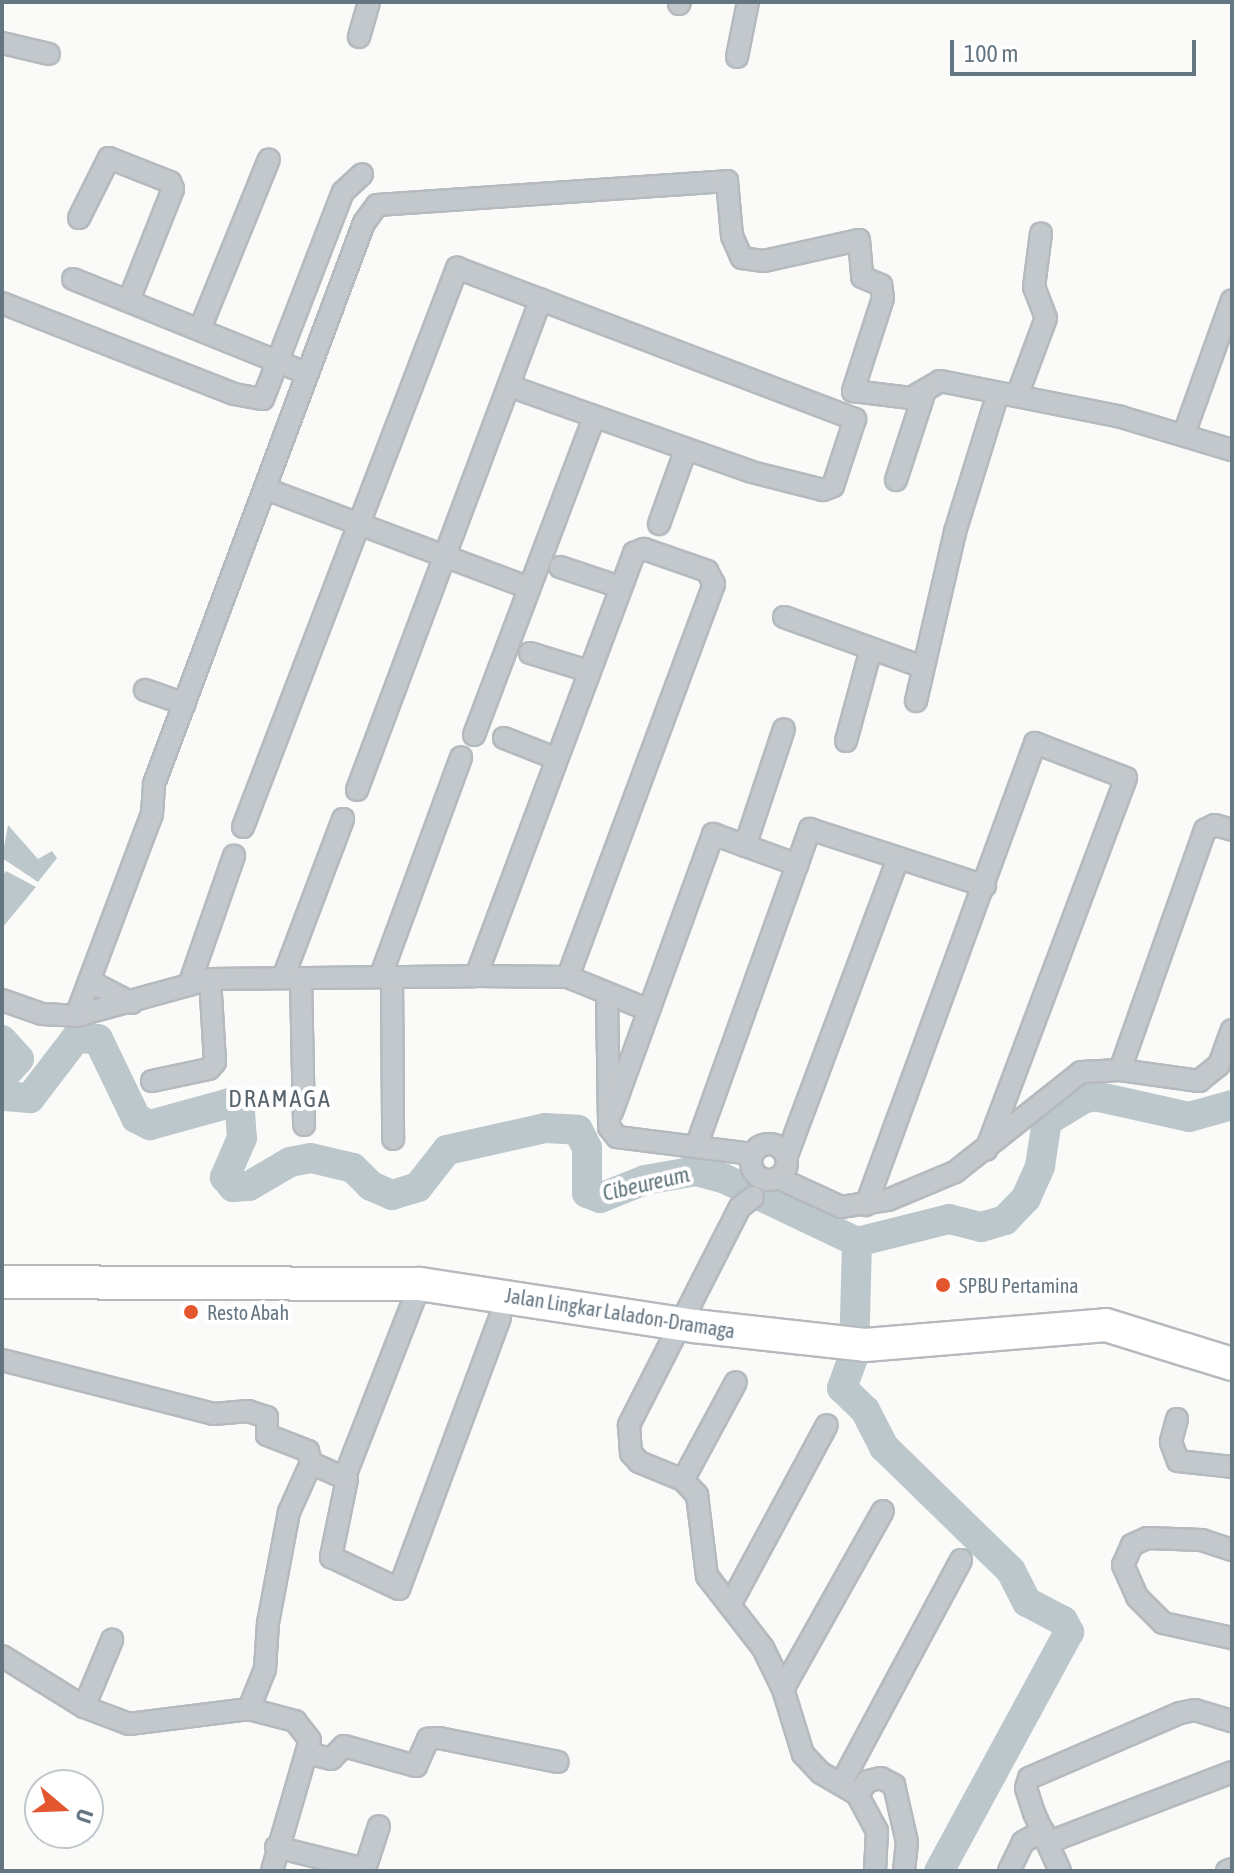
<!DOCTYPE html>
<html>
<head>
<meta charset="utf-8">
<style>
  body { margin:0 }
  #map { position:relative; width:1234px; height:1873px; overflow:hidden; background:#fafaf8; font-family:"Asap Condensed",sans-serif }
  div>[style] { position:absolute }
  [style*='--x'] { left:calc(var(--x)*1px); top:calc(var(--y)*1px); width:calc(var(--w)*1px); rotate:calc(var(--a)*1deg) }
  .water>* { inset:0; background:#bbc7cb }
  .river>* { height:30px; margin:-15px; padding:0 15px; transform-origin:15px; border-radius:15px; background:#bbc7cb }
  .roads { filter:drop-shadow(2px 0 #b5babe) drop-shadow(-2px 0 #b5babe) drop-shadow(0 2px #b5babe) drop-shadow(0 -2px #b5babe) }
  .street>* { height:20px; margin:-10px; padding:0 10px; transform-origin:10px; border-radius:10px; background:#c3c8cc }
  .street>.ring { margin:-10px; padding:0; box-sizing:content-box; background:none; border:20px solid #c3c8cc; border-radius:50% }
  .primary>* { height:32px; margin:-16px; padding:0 16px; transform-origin:16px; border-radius:16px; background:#fff }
  .dots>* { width:22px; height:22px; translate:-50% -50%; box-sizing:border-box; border:4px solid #fff; border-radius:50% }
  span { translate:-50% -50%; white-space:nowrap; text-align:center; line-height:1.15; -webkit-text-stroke:8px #fff; paint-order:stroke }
  .poi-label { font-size:20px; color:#657683 }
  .left { translate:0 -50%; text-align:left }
  .street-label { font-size:20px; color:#657683 }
  .water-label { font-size:22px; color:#60757c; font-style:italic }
  .quarter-label { font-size:24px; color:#57646e; letter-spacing:2px }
  .frame { position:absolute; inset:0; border:4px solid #657683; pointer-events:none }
  .north { position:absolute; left:24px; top:1769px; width:80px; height:80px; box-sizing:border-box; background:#fff; border:2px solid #c1c8cd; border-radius:50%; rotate:109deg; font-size:22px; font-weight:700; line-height:32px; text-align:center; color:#657683 }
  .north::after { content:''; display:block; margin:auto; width:28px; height:36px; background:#e4572e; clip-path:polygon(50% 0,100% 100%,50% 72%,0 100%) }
  .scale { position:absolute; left:950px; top:40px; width:246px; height:36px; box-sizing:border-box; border:4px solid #657683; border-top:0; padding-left:10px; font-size:24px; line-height:28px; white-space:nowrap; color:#657683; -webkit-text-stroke:6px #fff; paint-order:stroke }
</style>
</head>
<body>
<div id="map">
  <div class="water">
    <i style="clip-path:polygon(8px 825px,38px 859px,52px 851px,57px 858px,38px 882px,2px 858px)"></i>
    <i style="clip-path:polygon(6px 871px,36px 887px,2px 928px,2px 877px)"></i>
  </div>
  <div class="river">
    <i style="--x:2;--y:1040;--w:25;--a:48"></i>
    <i style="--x:19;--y:1059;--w:25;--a:132"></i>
    <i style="--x:2;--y:1083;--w:13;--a:77"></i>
    <i style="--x:5;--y:1096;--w:25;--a:5"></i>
    <i style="--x:30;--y:1098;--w:76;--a:-52.5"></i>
    <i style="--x:76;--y:1038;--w:22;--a:3"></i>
    <i style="--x:98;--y:1039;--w:88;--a:64.3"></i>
    <i style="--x:136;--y:1118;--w:16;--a:27"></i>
    <i style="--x:150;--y:1125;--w:83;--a:-15.4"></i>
    <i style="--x:230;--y:1103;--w:13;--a:39"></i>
    <i style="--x:240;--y:1111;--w:27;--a:86"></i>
    <i style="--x:242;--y:1138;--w:43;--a:113.6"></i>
    <i style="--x:225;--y:1177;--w:13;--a:51"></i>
    <i style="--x:233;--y:1187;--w:16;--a:-4"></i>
    <i style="--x:249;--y:1186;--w:48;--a:-30.3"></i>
    <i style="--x:290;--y:1162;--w:21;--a:-11"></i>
    <i style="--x:311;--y:1158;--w:43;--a:13.4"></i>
    <i style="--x:353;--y:1168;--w:25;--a:45"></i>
    <i style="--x:371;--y:1186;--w:23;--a:23"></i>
    <i style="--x:392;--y:1195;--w:27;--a:-17"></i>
    <i style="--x:418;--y:1187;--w:47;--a:-51.9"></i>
    <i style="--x:447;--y:1150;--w:100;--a:-12.7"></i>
    <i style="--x:545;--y:1128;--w:33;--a:3"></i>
    <i style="--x:578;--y:1130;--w:20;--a:63"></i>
    <i style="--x:587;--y:1148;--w:45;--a:90"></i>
    <i style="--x:587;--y:1193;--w:14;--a:21"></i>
    <i style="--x:600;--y:1198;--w:48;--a:-21.8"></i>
    <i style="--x:645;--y:1180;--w:52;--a:-10"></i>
    <i style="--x:696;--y:1171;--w:28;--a:15"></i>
    <i style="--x:723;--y:1178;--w:148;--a:25.5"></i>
    <i style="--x:857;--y:1242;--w:95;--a:-14"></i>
    <i style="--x:949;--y:1219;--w:33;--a:14"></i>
    <i style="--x:981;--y:1227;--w:25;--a:-16"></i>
    <i style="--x:1005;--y:1220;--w:30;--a:-46"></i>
    <i style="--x:1026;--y:1198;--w:35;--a:-66"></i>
    <i style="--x:1040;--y:1166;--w:46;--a:-81.2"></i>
    <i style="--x:1047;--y:1121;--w:42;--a:-31.4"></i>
    <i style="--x:1083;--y:1099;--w:12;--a:-14"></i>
    <i style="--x:1095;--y:1096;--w:96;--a:12.6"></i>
    <i style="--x:1189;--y:1117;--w:45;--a:-15.6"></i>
    <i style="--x:857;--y:1242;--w:113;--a:91.5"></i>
    <i style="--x:854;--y:1355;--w:35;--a:110"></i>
    <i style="--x:842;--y:1388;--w:32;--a:44"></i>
    <i style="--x:865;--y:1410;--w:42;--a:62.8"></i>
    <i style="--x:884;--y:1447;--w:177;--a:44.3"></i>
    <i style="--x:1011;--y:1571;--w:35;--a:63"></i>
    <i style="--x:1027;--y:1602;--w:41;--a:27.8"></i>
    <i style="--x:1063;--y:1621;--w:13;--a:61"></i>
    <i style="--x:1069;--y:1632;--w:272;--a:118.5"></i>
  </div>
  <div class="roads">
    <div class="street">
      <i style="--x:679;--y:4;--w:2;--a:-63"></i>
      <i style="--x:359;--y:37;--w:36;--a:-74"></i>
      <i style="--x:2;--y:43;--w:48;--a:13.2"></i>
      <i style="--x:737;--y:57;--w:56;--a:-78.7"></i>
      <i style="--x:79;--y:218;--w:67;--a:-63.4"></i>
      <i style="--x:109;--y:158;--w:66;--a:21.5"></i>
      <i style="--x:170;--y:182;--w:8;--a:67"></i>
      <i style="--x:173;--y:189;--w:119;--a:111.6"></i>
      <i style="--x:73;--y:279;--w:253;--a:22"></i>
      <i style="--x:2;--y:303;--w:249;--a:21.4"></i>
      <i style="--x:234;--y:394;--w:29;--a:10"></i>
      <i style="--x:263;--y:399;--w:222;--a:-68.9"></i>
      <i style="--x:343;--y:192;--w:26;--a:-43"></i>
      <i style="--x:200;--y:329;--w:183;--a:-67.9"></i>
      <i style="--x:1017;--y:396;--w:83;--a:-69.6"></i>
      <i style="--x:1046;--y:318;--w:33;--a:-111"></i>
      <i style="--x:1034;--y:287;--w:54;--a:-82.6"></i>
      <i style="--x:1184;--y:434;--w:142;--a:-70.3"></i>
      <i style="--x:896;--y:480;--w:94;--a:-72"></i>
      <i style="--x:266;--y:489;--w:281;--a:20.6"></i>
      <i style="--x:659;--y:524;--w:80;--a:-70.2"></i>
      <i style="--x:560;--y:567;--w:63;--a:18.4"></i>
      <i style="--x:784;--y:617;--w:148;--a:19.8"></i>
      <i style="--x:530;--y:653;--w:61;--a:17.2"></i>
      <i style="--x:145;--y:690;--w:42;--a:19.3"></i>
      <i style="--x:916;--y:701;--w:173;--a:-77"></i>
      <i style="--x:955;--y:532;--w:145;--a:-72.8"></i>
      <i style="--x:474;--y:735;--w:340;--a:-69.3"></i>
      <i style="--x:504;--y:738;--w:55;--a:21.4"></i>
      <i style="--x:846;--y:741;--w:95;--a:-74.8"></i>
      <i style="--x:357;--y:790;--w:524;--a:-69.46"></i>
      <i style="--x:243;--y:827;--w:599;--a:-69.05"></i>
      <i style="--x:457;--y:268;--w:426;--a:20.8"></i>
      <i style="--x:855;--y:419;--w:71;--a:108.2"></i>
      <i style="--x:833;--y:486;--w:11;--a:158"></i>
      <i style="--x:823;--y:490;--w:73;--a:-165.8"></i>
      <i style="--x:752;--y:472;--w:258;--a:-160.5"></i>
      <i style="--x:745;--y:846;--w:123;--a:-71.6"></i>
      <i style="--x:381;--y:975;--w:232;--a:-69.8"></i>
      <i style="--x:392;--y:976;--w:163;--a:89.6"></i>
      <i style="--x:476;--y:976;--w:452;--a:-69.5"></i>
      <i style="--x:634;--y:553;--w:11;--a:-22"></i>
      <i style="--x:644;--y:549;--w:67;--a:19.2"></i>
      <i style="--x:707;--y:571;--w:15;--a:62"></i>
      <i style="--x:714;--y:584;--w:419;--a:110.4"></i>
      <i style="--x:283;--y:978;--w:170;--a:-69.3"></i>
      <i style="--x:301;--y:979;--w:146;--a:88.8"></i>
      <i style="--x:89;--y:981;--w:48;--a:27.1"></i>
      <i style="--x:189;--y:985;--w:137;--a:-70.8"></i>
      <i style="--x:607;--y:994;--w:133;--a:89.1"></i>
      <i style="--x:609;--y:1127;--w:13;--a:51"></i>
      <i style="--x:617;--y:1137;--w:136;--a:7.2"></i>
      <i style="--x:2;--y:1000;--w:42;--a:19.3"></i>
      <i style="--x:42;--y:1014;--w:34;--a:3"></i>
      <i style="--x:76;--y:1016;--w:139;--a:-15.4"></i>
      <i style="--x:210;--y:979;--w:266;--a:-0.6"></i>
      <i style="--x:476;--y:976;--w:92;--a:0.6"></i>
      <i style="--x:568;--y:977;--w:87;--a:22.2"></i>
      <i style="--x:76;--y:1016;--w:216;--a:-69.4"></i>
      <i style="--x:152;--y:814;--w:30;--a:-86"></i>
      <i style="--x:154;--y:784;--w:599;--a:-69.48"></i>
      <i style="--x:364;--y:223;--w:22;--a:-54"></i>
      <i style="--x:377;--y:205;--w:351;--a:-3.9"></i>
      <i style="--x:727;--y:181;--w:55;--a:84.8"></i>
      <i style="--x:732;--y:236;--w:24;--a:66"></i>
      <i style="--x:742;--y:258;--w:22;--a:8"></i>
      <i style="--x:764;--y:261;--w:97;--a:-12.5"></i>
      <i style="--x:859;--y:240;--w:37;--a:85"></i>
      <i style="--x:862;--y:277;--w:21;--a:23"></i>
      <i style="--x:881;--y:285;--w:13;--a:81"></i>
      <i style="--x:883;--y:298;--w:98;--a:107.9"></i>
      <i style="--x:853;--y:391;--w:58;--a:6.9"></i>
      <i style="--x:911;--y:398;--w:34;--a:-30"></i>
      <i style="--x:940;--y:381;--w:185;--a:11.2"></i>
      <i style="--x:1121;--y:417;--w:116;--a:16.6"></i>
      <i style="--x:1120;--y:1070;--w:255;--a:-70.5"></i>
      <i style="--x:1205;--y:830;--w:11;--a:-27"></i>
      <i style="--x:1215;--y:825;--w:18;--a:16"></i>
      <i style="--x:152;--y:1081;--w:58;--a:-11.9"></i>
      <i style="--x:209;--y:1069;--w:9;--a:-49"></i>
      <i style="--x:215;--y:1062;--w:83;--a:-93.4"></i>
      <i style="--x:612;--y:1112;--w:296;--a:-70"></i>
      <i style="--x:713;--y:834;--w:90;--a:20"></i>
      <i class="ring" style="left:751px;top:1144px;width:16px;height:16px"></i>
      <i style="--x:696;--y:1147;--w:338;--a:-70.3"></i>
      <i style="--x:810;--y:829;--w:184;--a:18"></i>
      <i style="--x:786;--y:1158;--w:320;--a:-69.5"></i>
      <i style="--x:778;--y:1178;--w:69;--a:24.7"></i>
      <i style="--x:841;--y:1207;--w:48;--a:-8.5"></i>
      <i style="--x:888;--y:1200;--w:73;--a:-22.7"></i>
      <i style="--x:955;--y:1172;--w:161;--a:-38.4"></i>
      <i style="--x:1081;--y:1072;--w:39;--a:-3"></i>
      <i style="--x:1120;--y:1070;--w:80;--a:7.9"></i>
      <i style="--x:1199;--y:1081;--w:26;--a:-39"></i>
      <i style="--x:1219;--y:1065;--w:37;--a:-70"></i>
      <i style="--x:753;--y:1197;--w:16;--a:142"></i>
      <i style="--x:740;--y:1207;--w:245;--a:117"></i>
      <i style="--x:629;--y:1425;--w:28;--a:86"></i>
      <i style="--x:631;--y:1453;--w:12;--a:48"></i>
      <i style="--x:639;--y:1462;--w:48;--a:22.2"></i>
      <i style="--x:683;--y:1480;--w:21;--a:47"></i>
      <i style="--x:697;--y:1495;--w:82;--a:83"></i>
      <i style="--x:707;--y:1576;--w:91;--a:52.1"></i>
      <i style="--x:763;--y:1648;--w:46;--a:64"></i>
      <i style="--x:783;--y:1689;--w:68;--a:72.9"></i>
      <i style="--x:803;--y:1754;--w:26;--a:47"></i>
      <i style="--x:821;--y:1773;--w:42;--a:30.3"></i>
      <i style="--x:857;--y:1794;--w:42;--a:61.6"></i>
      <i style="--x:877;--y:1831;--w:40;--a:92.9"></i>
      <i style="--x:866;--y:1205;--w:492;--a:-69.9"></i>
      <i style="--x:1035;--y:743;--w:97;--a:21"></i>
      <i style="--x:1126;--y:778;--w:397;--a:110.6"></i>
      <i style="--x:2;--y:1360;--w:219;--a:14.3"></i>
      <i style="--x:214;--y:1414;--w:34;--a:-5"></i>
      <i style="--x:248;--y:1411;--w:20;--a:18"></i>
      <i style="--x:267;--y:1417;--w:18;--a:90"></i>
      <i style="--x:267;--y:1435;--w:44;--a:21.3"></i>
      <i style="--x:308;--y:1451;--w:12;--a:76"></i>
      <i style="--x:311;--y:1463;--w:39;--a:24"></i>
      <i style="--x:347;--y:1479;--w:80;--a:101.6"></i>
      <i style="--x:331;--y:1557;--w:75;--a:25.2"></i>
      <i style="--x:399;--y:1589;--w:290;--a:-69.6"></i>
      <i style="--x:1177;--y:1419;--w:24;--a:105"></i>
      <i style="--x:1171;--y:1442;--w:20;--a:70"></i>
      <i style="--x:1178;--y:1461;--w:54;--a:6.3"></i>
      <i style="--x:345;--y:1476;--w:206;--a:-68.7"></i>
      <i style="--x:683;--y:1480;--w:111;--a:-61.6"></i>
      <i style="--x:1232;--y:1550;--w:32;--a:-162"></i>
      <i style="--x:1202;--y:1540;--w:55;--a:-177.9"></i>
      <i style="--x:1147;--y:1538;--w:17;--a:155"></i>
      <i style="--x:1132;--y:1545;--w:22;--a:114"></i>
      <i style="--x:1123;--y:1565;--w:35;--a:66"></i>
      <i style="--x:1137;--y:1597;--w:37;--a:45"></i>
      <i style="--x:1163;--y:1623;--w:71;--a:12.3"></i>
      <i style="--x:730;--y:1605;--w:204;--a:-61.7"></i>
      <i style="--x:2;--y:1656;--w:97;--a:31.9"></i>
      <i style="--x:84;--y:1707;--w:48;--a:20.7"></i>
      <i style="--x:129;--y:1724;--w:121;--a:-7.1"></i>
      <i style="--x:249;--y:1709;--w:48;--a:14.6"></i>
      <i style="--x:295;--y:1721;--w:24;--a:52"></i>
      <i style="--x:310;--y:1740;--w:136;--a:106.2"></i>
      <i style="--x:783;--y:1689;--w:204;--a:-60.7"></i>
      <i style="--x:84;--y:1707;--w:73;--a:-67.3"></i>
      <i style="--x:249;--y:1709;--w:43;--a:-68.2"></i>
      <i style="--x:265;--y:1669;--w:46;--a:-86.3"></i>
      <i style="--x:268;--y:1623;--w:113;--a:-79.3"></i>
      <i style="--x:289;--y:1512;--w:54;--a:-65.8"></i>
      <i style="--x:307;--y:1753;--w:25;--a:14"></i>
      <i style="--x:331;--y:1759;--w:18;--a:-45"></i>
      <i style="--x:344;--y:1746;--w:75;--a:15.5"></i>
      <i style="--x:416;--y:1766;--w:30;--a:-66"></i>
      <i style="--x:428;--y:1739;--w:11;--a:-5"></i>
      <i style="--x:439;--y:1738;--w:121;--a:11.4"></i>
      <i style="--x:842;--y:1782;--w:252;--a:-61.8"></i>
      <i style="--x:857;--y:1794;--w:17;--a:-50"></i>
      <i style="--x:868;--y:1781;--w:13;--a:-13"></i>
      <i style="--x:881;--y:1778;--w:15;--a:28"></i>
      <i style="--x:894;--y:1785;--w:58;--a:77.2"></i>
      <i style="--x:907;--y:1842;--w:29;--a:96"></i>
      <i style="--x:1049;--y:1842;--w:196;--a:-20.9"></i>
      <i style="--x:276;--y:1847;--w:92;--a:13.9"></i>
      <i style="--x:365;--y:1869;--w:45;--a:-72"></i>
      <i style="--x:1009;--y:1871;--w:32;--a:-64"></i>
      <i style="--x:1023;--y:1842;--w:23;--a:-29"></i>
      <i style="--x:1060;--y:1871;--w:64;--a:-114.1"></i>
      <i style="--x:1034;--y:1813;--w:26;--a:-108"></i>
      <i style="--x:1026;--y:1788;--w:10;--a:-73"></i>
      <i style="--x:1029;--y:1778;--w:164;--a:-23.3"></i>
      <i style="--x:1180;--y:1713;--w:15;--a:-11"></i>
      <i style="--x:1195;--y:1710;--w:39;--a:17"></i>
      <i style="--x:1227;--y:1871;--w:5;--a:-22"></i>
    </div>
    <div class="primary">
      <i style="--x:2;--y:1282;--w:418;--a:0.3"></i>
      <i style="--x:420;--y:1284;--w:277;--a:8.7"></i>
      <i style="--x:694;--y:1326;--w:172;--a:6.3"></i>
      <i style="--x:865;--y:1345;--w:242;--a:-4.7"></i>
      <i style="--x:1106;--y:1325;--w:132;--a:17.2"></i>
    </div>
  </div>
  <div class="dots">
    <i style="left:943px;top:1285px;background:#e4572e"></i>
    <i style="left:191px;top:1312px;background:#e4572e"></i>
  </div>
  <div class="poi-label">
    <span class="left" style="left:959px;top:1285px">SPBU Pertamina</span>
    <span class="left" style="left:207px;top:1312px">Resto Abah</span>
  </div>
  <div class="street-label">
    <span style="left:620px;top:1313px;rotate:9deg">Jalan Lingkar Laladon-Dramaga</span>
  </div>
  <div class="water-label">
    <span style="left:646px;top:1184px;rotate:-13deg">Cibeureum</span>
  </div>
  <div class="quarter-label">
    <span style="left:280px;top:1099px">DRAMAGA</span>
  </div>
  <div class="frame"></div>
  <div class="north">U</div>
  <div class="scale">100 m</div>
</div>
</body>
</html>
